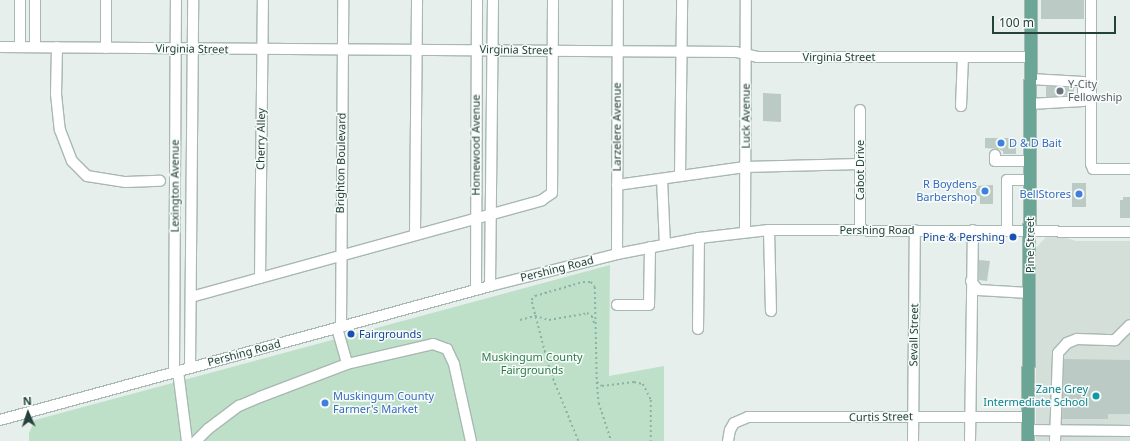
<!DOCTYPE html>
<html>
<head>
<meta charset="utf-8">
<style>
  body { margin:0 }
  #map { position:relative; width:1130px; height:441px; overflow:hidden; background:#e6efeb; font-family:"Noto Sans",sans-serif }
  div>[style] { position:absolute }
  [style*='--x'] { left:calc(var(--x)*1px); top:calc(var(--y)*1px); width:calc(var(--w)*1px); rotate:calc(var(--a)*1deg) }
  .built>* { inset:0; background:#d4dfda }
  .green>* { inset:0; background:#bfe0c8 }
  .building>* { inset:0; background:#bbcac4 }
  .path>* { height:1.5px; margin-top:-0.75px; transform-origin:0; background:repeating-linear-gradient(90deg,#86b3a5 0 2px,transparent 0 5px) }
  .roads { filter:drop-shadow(1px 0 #a8b8b2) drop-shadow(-1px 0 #a8b8b2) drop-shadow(0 1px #a8b8b2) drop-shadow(0 -1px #a8b8b2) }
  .minor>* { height:10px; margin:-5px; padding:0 5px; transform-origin:5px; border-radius:5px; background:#fff }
  .major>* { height:12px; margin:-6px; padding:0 6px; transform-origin:6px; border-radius:6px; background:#6aa596 }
  .dots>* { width:11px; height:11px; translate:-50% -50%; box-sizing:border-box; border:2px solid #f7fbf9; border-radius:50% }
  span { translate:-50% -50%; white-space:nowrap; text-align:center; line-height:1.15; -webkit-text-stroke:3px #f7fbf9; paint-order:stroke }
  .street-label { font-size:11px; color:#24423a }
  .worship-label { font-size:11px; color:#5b616d }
  .left { translate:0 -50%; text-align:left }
  .shop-label { font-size:11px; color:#366cbe }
  .right { translate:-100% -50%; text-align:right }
  .transit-label { font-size:11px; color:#164399 }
  .park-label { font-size:11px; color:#2d7a4b }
  .culture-label { font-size:11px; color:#0d838f }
  .north { position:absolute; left:8px; top:393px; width:40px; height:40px; -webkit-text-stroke:3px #f7fbf9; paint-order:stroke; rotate:357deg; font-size:11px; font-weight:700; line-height:16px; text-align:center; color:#24423a }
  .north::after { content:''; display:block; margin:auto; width:14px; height:18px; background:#24423a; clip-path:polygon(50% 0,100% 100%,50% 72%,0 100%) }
  .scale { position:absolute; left:992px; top:16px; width:124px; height:18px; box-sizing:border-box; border:2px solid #24423a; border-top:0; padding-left:5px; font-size:12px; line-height:14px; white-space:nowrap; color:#24423a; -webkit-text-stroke:3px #f7fbf9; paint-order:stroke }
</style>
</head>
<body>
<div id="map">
  <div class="built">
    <i style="clip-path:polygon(1046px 237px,1063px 237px,1076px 241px,1130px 241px,1130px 441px,1036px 441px,1036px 248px)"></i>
  </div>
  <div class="green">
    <i style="clip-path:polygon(610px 265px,609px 376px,664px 366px,664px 441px,29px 441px,29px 433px,35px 420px)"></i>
  </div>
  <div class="building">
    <i style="clip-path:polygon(1041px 0,1084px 0,1084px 19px,1041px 19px)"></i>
    <i style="clip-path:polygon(1046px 86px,1074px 88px,1074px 95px,1046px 97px)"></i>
    <i style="clip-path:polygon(763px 93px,781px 94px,781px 122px,763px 121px)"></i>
    <i style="clip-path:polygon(985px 138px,1016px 138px,1016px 154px,1003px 154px,1003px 151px,998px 149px,985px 148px)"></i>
    <i style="clip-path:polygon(1072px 183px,1086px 183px,1086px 207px,1072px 207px)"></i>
    <i style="clip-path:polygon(993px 185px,993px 204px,980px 204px,980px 196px,976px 196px,976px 186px)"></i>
    <i style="clip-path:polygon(1123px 197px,1130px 197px,1130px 218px,1120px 218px,1120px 200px,1123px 200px)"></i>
    <i style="clip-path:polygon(979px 260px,990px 261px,987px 281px,979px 280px)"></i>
    <i style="clip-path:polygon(1064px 359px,1130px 360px,1130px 414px,1108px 414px,1108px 419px,1062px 419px)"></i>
  </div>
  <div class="path">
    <i style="--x:520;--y:320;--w:16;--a:-15"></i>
    <i style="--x:535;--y:316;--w:15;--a:16"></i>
    <i style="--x:549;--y:320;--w:39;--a:-10"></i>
    <i style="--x:587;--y:313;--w:6;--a:31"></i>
    <i style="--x:592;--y:316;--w:9;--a:72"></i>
    <i style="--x:597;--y:382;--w:21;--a:85"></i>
    <i style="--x:599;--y:403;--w:40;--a:72"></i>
    <i style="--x:578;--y:441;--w:74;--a:-112.1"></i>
    <i style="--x:550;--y:372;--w:74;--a:-104.8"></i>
    <i style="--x:531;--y:300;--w:6;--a:-45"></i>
    <i style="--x:535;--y:296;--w:50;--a:-16.3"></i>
    <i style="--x:583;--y:282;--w:8;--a:0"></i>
    <i style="--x:591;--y:282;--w:6;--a:51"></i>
    <i style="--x:595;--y:287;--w:95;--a:88.8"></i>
    <i style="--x:597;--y:382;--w:6;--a:39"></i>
    <i style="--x:602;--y:386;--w:32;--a:-7"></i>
    <i style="--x:634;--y:382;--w:9;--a:13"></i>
    <i style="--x:643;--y:384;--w:18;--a:63"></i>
    <i style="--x:651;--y:400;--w:41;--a:90"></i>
  </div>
  <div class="roads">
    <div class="minor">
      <i style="--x:1091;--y:0;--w:164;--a:90"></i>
      <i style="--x:1091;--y:164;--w:5;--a:68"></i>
      <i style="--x:1093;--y:169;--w:37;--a:0"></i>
      <i style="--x:0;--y:47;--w:736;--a:0.39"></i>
      <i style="--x:736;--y:52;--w:22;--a:13"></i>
      <i style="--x:757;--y:57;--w:274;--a:0"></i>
      <i style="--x:20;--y:47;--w:47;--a:-90"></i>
      <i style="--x:35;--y:47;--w:47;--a:-90"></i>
      <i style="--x:57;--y:47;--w:47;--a:91.2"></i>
      <i style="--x:56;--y:94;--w:36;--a:84"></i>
      <i style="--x:60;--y:130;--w:33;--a:69"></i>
      <i style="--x:72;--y:161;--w:21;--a:45"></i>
      <i style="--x:87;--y:176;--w:39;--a:9"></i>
      <i style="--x:126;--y:182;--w:34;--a:-2"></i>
      <i style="--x:106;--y:48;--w:48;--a:-90"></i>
      <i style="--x:1030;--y:104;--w:53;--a:-3.2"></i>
      <i style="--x:1083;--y:101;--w:19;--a:-90"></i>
      <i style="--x:1083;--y:82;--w:53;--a:-176.8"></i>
      <i style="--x:961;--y:106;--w:49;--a:-87.7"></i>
      <i style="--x:995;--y:155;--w:6;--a:90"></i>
      <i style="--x:995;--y:161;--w:35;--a:0"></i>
      <i style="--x:680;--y:176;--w:176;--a:-89.3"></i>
      <i style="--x:662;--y:179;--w:65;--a:87.4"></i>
      <i style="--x:617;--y:185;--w:129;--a:-8"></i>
      <i style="--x:745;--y:167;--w:115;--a:-1.5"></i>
      <i style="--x:860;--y:229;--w:119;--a:-90"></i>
      <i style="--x:769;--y:230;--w:81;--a:88.6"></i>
      <i style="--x:745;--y:231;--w:231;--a:-89.8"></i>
      <i style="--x:1007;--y:231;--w:51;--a:-90"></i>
      <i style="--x:1007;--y:180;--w:23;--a:0"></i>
      <i style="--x:415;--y:234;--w:234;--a:-89.5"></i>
      <i style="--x:617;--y:254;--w:254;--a:-89.8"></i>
      <i style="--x:260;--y:278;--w:278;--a:-89.4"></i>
      <i style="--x:971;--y:281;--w:11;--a:52"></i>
      <i style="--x:978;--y:290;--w:51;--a:3.4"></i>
      <i style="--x:490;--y:286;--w:286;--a:-89.4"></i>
      <i style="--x:476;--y:290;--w:290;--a:-89.8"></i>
      <i style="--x:191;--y:297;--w:364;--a:-15.4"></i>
      <i style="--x:542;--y:200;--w:12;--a:-35"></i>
      <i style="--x:552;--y:193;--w:193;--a:-89.7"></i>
      <i style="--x:617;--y:305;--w:32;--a:0"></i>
      <i style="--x:649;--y:305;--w:58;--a:-89"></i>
      <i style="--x:341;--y:327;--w:327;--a:-89.6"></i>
      <i style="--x:337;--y:328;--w:37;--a:74"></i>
      <i style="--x:698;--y:329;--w:91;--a:-89.4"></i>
      <i style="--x:190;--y:368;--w:368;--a:-89.5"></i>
      <i style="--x:178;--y:371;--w:71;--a:82.7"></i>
      <i style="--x:174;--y:372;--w:372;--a:-89.7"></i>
      <i style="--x:0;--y:420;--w:508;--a:-15.29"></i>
      <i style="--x:490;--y:286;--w:131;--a:-14.1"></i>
      <i style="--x:617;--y:254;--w:84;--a:-11"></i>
      <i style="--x:699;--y:238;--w:70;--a:-6.5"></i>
      <i style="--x:769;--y:230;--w:361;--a:0.3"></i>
      <i style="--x:1028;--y:430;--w:102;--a:0.6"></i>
      <i style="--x:196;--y:441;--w:17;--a:-45"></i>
      <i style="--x:208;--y:429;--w:39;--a:-37"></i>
      <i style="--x:239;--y:406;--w:23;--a:-23"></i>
      <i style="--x:260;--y:397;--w:93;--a:-20.8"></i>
      <i style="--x:347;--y:364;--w:88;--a:-13.1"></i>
      <i style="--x:433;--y:344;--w:15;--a:20"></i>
      <i style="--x:447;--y:349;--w:17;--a:65"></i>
      <i style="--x:454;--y:364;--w:79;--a:77.6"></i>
      <i style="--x:728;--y:441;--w:11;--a:-80"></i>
      <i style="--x:730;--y:430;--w:8;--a:-60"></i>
      <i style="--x:734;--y:423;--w:15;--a:-23"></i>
      <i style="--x:748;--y:417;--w:280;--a:0"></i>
      <i style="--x:913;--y:441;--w:211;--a:-89.5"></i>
      <i style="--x:970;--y:441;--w:211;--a:-89.2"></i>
      <i style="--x:1055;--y:441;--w:88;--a:-88"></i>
      <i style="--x:1058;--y:353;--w:13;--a:-48"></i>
      <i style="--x:1067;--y:343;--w:11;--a:-22"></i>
      <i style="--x:1077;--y:339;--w:38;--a:2"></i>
      <i style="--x:1115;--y:340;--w:21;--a:-45"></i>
    </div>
    <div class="major">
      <i style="--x:1028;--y:441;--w:441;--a:-89.6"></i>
    </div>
  </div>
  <div class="dots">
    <i style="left:1060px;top:91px;background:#6b7280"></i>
    <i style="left:1001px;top:143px;background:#3f7fe0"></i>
    <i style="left:985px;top:191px;background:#3f7fe0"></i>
    <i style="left:1079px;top:194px;background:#3f7fe0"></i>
    <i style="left:1013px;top:237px;background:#1a4fb4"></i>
    <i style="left:351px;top:334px;background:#1a4fb4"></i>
    <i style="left:1096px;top:396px;background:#0f9aa8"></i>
    <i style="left:325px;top:403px;background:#3f7fe0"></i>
  </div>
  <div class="street-label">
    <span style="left:192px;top:49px;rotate:1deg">Virginia Street</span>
    <span style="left:516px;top:50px;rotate:1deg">Virginia Street</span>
    <span style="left:839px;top:57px">Virginia Street</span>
    <span style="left:746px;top:116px;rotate:-90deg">Luck Avenue</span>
    <span style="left:617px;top:127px;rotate:-90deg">Larzelere Avenue</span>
    <span style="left:261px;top:139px;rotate:-89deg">Cherry Alley</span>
    <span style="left:476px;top:145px;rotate:-90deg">Homewood Avenue</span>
    <span style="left:341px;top:163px;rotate:-89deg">Brighton Boulevard</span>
    <span style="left:860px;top:170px;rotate:-90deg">Cabot Drive</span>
    <span style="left:175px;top:186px;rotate:-90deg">Lexington Avenue</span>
    <span style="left:877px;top:230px">Pershing Road</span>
    <span style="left:1030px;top:245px;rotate:-90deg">Pine Street</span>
    <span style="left:557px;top:269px;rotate:-14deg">Pershing Road</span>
    <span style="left:914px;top:335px;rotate:-89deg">Sevall Street</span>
    <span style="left:244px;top:353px;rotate:-15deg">Pershing Road</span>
    <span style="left:881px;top:417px;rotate:-1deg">Curtis Street</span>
  </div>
  <div class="worship-label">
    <span class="left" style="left:1068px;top:91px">Y-City<br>Fellowship</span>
  </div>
  <div class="shop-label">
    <span class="left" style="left:1009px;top:143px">D &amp; D Bait</span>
    <span class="right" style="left:977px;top:191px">R Boydens<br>Barbershop</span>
    <span class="right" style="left:1071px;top:194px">BellStores</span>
    <span class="left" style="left:333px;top:403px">Muskingum County<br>Farmer's Market</span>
  </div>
  <div class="transit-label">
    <span class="right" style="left:1005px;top:237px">Pine &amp; Pershing</span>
    <span class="left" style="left:359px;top:334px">Fairgrounds</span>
  </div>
  <div class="park-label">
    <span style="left:532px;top:364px">Muskingum County<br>Fairgrounds</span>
  </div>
  <div class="culture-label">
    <span class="right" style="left:1088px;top:396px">Zane Grey<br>Intermediate School</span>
  </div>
  <div class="north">N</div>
  <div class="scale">100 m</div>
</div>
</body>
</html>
